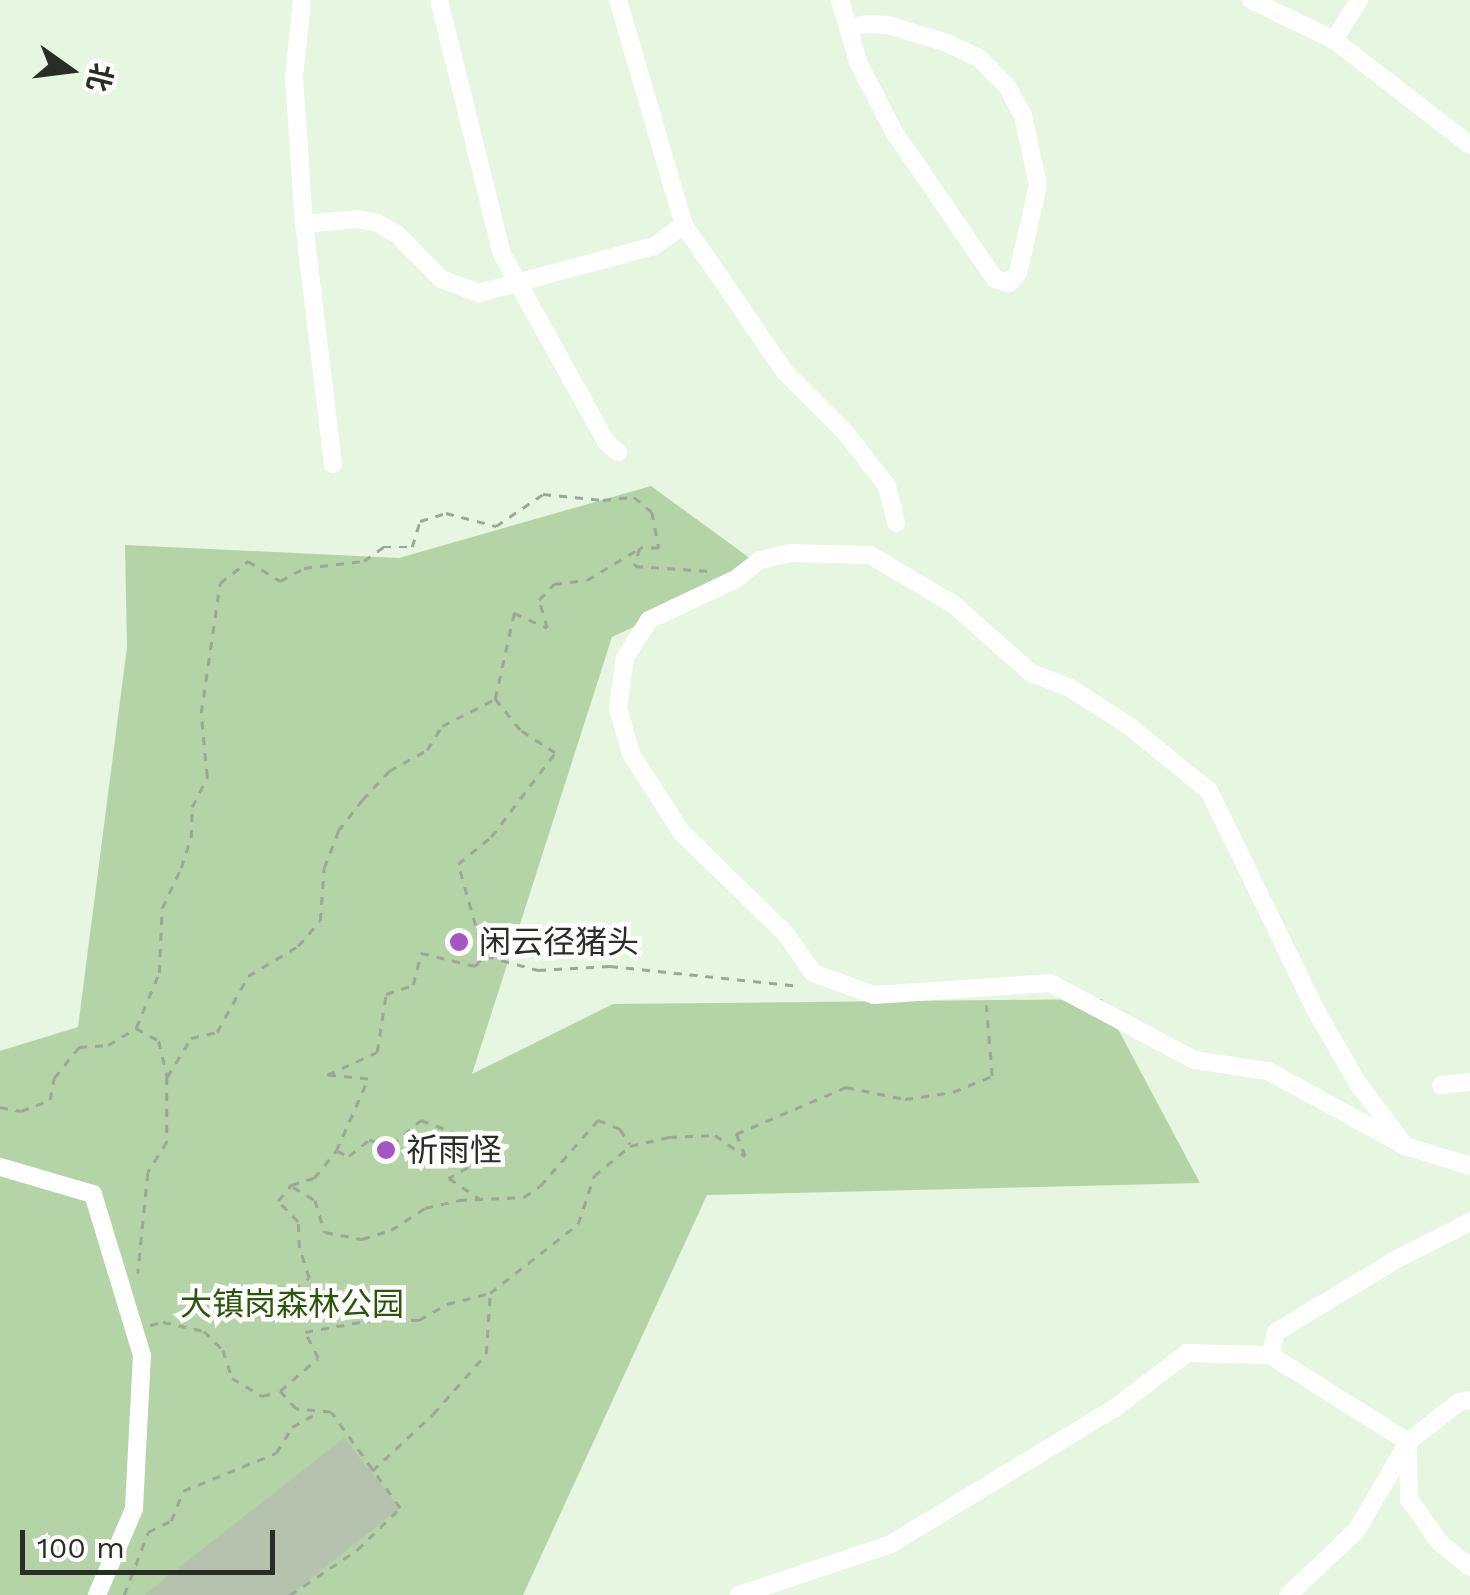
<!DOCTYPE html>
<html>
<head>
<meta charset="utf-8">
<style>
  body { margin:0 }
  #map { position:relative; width:1470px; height:1595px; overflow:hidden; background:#e7f6e0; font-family:"Work Sans","Noto Sans SC",sans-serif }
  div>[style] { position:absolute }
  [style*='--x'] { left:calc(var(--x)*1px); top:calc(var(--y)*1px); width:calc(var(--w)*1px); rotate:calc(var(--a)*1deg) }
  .green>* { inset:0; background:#b4d3a6 }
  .building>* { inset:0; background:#b5c3ae }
  .path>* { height:2.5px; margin-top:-1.25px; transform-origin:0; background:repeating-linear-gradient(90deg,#9ca796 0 8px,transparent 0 16px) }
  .minor>* { height:18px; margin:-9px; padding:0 9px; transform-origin:9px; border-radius:9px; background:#fff }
  .dots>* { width:28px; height:28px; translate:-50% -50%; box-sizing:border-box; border:5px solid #fff; border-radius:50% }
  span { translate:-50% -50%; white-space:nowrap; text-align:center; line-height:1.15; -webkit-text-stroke:9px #fff; paint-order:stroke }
  .poi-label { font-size:32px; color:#282d25 }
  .left { translate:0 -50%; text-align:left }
  .park-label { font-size:32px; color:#2a5607 }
  .north { position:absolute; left:20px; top:20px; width:100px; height:100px; -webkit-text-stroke:8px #fff; paint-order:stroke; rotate:104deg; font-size:28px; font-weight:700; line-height:40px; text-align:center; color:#282d25 }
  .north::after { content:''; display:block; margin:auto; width:35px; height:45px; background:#282d25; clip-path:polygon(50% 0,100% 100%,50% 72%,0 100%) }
  .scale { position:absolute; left:20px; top:1530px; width:255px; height:45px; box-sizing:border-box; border:5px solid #282d25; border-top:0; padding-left:12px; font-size:30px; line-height:35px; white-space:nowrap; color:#282d25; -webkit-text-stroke:8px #fff; paint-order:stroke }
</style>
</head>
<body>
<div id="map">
  <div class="green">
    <i style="clip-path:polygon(651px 486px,762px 567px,612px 637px,472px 1074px,613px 1004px,1102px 999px,1200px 1183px,707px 1195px,523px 1595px,0 1595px,0 1051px,78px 1027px,127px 647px,125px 545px,399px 558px)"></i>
  </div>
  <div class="building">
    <i style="clip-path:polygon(344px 1438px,400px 1508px,290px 1595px,144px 1595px)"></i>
  </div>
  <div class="path">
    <i style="--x:486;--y:956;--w:54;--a:15.1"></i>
    <i style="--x:538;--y:970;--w:72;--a:-3.2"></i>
    <i style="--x:610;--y:966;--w:191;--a:6"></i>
    <i style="--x:136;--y:1028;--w:60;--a:-67.3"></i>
    <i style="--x:159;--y:973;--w:65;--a:-87.4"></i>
    <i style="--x:162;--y:908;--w:44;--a:-64.6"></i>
    <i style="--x:181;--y:868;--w:32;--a:-72"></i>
    <i style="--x:191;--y:838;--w:31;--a:-88"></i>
    <i style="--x:192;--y:807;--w:34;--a:-63"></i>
    <i style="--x:207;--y:777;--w:64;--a:-95.4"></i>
    <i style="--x:201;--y:713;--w:131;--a:-81.7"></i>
    <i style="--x:220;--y:583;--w:36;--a:-38"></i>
    <i style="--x:248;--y:561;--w:38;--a:32"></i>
    <i style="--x:280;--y:581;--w:27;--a:-28"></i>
    <i style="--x:304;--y:568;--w:60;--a:-6.7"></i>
    <i style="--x:364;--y:561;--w:24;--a:-36"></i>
    <i style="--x:383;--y:547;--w:29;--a:0"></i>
    <i style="--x:412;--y:547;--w:27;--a:-73"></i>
    <i style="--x:420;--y:521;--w:27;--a:-17"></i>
    <i style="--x:446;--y:513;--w:52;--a:14.6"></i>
    <i style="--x:496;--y:526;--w:57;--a:-34.2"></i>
    <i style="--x:543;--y:494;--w:60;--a:5.7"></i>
    <i style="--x:603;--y:500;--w:31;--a:-6"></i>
    <i style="--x:634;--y:497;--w:23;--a:40"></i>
    <i style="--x:652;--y:512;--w:37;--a:79"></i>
    <i style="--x:659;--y:548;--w:19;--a:180"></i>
    <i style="--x:167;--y:1077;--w:46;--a:-58.4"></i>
    <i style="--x:191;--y:1038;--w:27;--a:-13"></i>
    <i style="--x:217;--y:1032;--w:64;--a:-61"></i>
    <i style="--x:248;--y:976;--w:58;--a:-31"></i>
    <i style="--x:298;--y:946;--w:33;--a:-49"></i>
    <i style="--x:320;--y:921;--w:53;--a:-85.7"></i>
    <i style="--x:324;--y:868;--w:40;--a:-69"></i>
    <i style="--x:338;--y:831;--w:39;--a:-52"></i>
    <i style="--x:362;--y:800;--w:40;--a:-47"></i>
    <i style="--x:389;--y:771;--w:43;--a:-28.9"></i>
    <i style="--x:427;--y:750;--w:28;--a:-58"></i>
    <i style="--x:442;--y:726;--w:57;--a:-27"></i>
    <i style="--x:0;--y:1107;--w:21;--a:11"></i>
    <i style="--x:21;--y:1111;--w:31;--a:-21"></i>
    <i style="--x:50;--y:1100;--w:22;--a:-80"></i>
    <i style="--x:54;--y:1078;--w:40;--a:-51"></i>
    <i style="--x:79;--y:1047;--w:29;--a:-4"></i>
    <i style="--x:108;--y:1045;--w:33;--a:-31"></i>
    <i style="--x:136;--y:1028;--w:26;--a:29"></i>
    <i style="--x:159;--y:1041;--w:37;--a:77"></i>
    <i style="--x:167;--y:1077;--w:65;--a:90"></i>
    <i style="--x:167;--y:1142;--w:36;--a:122"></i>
    <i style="--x:148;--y:1173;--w:101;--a:95.7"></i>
    <i style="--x:337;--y:1151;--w:13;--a:23"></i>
    <i style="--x:349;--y:1156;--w:26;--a:-39"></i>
    <i style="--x:369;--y:1140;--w:24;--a:12"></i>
    <i style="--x:392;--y:1145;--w:38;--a:-41"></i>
    <i style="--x:421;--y:1120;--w:60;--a:20.6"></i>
    <i style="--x:477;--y:1141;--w:20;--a:75"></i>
    <i style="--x:482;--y:1160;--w:38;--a:151"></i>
    <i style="--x:449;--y:1178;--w:37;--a:34"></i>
    <i style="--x:293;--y:1187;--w:26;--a:31"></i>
    <i style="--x:315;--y:1200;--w:34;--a:73"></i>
    <i style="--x:325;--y:1232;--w:38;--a:11"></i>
    <i style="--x:362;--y:1239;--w:30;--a:-17"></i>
    <i style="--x:391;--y:1230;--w:40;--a:-32.9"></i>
    <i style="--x:425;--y:1208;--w:35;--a:-13"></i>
    <i style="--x:459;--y:1200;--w:65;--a:-2.6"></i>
    <i style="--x:524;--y:1197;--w:19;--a:-35"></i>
    <i style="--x:540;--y:1186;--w:88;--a:-48.7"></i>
    <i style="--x:598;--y:1120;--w:24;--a:22"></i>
    <i style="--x:620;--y:1129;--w:18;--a:56"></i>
    <i style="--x:379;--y:1319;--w:40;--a:1.4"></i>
    <i style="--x:419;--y:1320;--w:32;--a:-30"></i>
    <i style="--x:447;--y:1304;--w:44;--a:-14.3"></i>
    <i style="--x:150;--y:1325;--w:13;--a:-13"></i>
    <i style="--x:163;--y:1322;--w:42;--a:12.4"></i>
    <i style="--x:204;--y:1331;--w:27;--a:45"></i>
    <i style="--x:223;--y:1350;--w:29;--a:72"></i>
    <i style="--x:232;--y:1378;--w:35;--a:31"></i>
    <i style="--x:262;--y:1396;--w:16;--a:-15"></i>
    <i style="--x:372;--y:1471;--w:83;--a:-43.1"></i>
    <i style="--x:433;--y:1414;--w:80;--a:-48.5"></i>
    <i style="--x:486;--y:1354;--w:61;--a:-86.2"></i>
    <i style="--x:490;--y:1293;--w:112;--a:-38.1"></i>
    <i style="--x:578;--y:1224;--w:51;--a:-71.6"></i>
    <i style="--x:594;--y:1176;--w:47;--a:-39.8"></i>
    <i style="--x:630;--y:1146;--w:40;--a:-13"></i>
    <i style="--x:669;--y:1137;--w:46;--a:-2.5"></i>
    <i style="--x:715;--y:1135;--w:37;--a:35"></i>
    <i style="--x:745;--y:1156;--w:24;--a:-112"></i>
    <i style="--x:736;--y:1134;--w:120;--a:-23.1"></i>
    <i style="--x:846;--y:1087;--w:60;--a:11.5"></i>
    <i style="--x:905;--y:1099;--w:49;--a:-8.3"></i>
    <i style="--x:953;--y:1092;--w:42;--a:-22.3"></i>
    <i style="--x:992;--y:1076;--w:71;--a:-94.8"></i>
    <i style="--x:124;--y:1595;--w:67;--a:-69.1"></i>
    <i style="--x:148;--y:1532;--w:25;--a:-26"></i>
    <i style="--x:171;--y:1521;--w:32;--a:-68"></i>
    <i style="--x:183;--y:1491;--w:100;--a:-22.2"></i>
    <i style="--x:276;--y:1453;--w:31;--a:-58"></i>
    <i style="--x:292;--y:1427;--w:25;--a:-29"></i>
    <i style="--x:290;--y:1595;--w:81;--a:-33.9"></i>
    <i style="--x:357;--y:1550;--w:60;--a:-44.3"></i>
    <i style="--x:400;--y:1508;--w:118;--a:-125.7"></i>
    <i style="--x:331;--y:1412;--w:35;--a:-175"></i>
    <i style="--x:296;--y:1409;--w:24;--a:-132"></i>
    <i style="--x:280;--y:1391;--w:50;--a:-41"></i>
    <i style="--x:318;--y:1358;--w:29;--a:-117"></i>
    <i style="--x:305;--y:1332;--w:73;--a:-10.2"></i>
    <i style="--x:377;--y:1319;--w:26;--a:-129"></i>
    <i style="--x:361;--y:1299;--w:46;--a:-178.8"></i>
    <i style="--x:315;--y:1298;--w:22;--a:-159"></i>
    <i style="--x:294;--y:1290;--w:19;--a:-39"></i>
    <i style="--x:309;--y:1278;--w:32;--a:-108"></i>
    <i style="--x:299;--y:1248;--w:26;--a:-92"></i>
    <i style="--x:298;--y:1222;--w:29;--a:-134"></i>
    <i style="--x:278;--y:1201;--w:21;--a:-51"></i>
    <i style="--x:291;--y:1185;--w:24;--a:-17"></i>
    <i style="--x:314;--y:1178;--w:35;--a:-51"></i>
    <i style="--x:336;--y:1151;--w:79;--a:-66"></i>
    <i style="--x:368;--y:1079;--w:41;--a:-174.4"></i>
    <i style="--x:327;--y:1075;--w:55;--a:-24.7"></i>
    <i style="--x:377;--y:1052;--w:59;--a:-81.2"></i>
    <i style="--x:386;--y:994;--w:28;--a:-18"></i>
    <i style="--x:413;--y:985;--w:33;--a:-76"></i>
    <i style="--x:421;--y:953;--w:56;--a:13.5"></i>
    <i style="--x:475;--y:966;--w:13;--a:-48"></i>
    <i style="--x:484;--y:956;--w:96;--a:-105.8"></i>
    <i style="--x:458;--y:864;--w:43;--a:-39.3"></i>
    <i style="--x:491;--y:837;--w:106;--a:-52.7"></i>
    <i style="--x:555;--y:753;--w:42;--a:-146.7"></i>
    <i style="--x:520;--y:730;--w:40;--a:-129"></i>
    <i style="--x:495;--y:699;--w:88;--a:-77.5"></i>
    <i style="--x:514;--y:613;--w:36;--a:24"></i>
    <i style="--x:547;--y:628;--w:29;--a:-106"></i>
    <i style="--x:539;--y:600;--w:22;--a:-47"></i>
    <i style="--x:554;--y:584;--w:33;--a:-7"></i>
    <i style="--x:587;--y:580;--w:62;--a:-31.1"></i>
    <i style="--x:640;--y:548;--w:19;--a:106"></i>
    <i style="--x:635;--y:566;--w:75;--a:3.8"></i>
  </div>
  <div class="minor">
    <i style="--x:302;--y:0;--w:77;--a:95.9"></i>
    <i style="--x:294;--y:77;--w:147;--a:86.1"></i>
    <i style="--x:304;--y:224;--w:242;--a:83.1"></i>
    <i style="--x:439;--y:0;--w:262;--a:76.1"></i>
    <i style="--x:502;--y:254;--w:215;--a:61"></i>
    <i style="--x:606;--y:442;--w:16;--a:40"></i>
    <i style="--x:618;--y:0;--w:234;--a:73.7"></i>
    <i style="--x:684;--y:225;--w:178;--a:55.5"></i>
    <i style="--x:785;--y:372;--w:85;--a:45"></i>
    <i style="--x:845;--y:432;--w:68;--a:52.1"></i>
    <i style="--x:887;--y:486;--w:38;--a:76"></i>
    <i style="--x:840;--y:0;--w:28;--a:73"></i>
    <i style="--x:848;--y:27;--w:36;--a:74"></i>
    <i style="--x:858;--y:62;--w:79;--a:62.8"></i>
    <i style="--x:894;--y:132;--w:178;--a:55.5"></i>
    <i style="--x:995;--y:279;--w:15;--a:16"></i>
    <i style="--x:1009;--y:283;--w:13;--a:-48"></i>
    <i style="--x:1018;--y:273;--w:90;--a:-77.2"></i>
    <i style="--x:1038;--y:185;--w:71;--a:-102.3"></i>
    <i style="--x:1023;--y:116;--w:34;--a:-118"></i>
    <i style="--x:1007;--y:86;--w:40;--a:-135"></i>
    <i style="--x:979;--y:58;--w:35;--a:-155"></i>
    <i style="--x:947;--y:43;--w:62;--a:-163"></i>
    <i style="--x:888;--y:25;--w:20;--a:-177"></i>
    <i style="--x:868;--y:24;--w:20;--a:171"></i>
    <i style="--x:1251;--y:0;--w:92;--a:25.7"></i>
    <i style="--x:1334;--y:40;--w:172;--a:37.7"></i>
    <i style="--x:1334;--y:40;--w:47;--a:-58"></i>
    <i style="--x:304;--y:224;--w:54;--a:-5.3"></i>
    <i style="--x:358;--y:219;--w:19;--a:12"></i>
    <i style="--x:377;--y:223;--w:23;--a:29"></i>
    <i style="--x:397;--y:234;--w:63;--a:45.6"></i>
    <i style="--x:441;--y:279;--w:40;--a:20.2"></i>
    <i style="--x:479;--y:293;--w:181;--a:-15"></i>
    <i style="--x:654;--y:246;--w:37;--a:-35"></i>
    <i style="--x:1441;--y:1085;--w:29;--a:-6"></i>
    <i style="--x:1405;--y:1146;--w:80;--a:-126.9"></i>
    <i style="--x:1357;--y:1082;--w:82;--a:-120"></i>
    <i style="--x:1316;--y:1011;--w:245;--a:-115.9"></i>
    <i style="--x:1209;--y:791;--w:103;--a:-140.9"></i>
    <i style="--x:1129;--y:726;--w:70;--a:-147.2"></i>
    <i style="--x:1070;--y:688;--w:42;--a:-159"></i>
    <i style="--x:1031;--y:673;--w:104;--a:-138.5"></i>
    <i style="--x:953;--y:604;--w:96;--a:-149.4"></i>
    <i style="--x:870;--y:555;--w:80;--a:-178.6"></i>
    <i style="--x:790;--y:553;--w:31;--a:167"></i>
    <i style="--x:760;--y:560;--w:31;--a:142"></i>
    <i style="--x:736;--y:579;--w:96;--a:154.8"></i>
    <i style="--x:649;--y:620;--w:45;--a:122.3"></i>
    <i style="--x:625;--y:658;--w:50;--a:98"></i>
    <i style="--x:618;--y:708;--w:48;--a:74.2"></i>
    <i style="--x:631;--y:754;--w:94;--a:57.2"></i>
    <i style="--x:682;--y:833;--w:145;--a:44.2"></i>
    <i style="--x:786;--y:934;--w:47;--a:55.3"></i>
    <i style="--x:813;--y:973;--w:65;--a:19.8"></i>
    <i style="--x:874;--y:995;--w:176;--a:-3.9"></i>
    <i style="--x:1050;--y:983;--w:163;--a:28.1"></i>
    <i style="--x:1194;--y:1060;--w:75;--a:8.5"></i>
    <i style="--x:1268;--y:1071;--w:156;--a:28.7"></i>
    <i style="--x:1405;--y:1146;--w:68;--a:17.1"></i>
    <i style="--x:0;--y:1167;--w:97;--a:16.2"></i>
    <i style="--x:93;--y:1194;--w:168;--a:73.1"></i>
    <i style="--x:142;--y:1355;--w:154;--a:93"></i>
    <i style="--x:134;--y:1509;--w:94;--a:113.3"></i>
    <i style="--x:1270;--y:1355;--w:24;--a:-75"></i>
    <i style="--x:1276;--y:1332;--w:141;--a:-31.1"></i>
    <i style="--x:1397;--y:1259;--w:82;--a:-26.9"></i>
    <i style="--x:1408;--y:1447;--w:52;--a:88.9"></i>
    <i style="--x:1409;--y:1499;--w:52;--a:55.1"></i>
    <i style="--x:1439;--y:1542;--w:40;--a:39"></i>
    <i style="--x:739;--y:1595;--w:160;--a:-18.5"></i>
    <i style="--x:891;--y:1544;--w:262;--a:-31.3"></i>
    <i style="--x:1115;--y:1408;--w:91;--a:-37.4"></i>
    <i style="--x:1187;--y:1353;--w:83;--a:1.4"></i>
    <i style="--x:1270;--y:1355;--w:163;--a:32.2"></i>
    <i style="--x:1288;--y:1595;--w:95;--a:-43.3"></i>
    <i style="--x:1357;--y:1530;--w:102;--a:-59.9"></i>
    <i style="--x:1408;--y:1442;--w:65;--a:-38.1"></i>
    <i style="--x:1459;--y:1402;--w:11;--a:-10"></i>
  </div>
  <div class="dots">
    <i style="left:459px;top:942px;background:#a554c4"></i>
    <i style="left:386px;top:1150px;background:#a554c4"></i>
  </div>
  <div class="poi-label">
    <span class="left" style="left:479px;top:942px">闲云径猪头</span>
    <span class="left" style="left:406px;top:1150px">祈雨怪</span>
  </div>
  <div class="park-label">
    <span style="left:292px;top:1304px">大镇岗森林公园</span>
  </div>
  <div class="north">北</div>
  <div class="scale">100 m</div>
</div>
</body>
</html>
